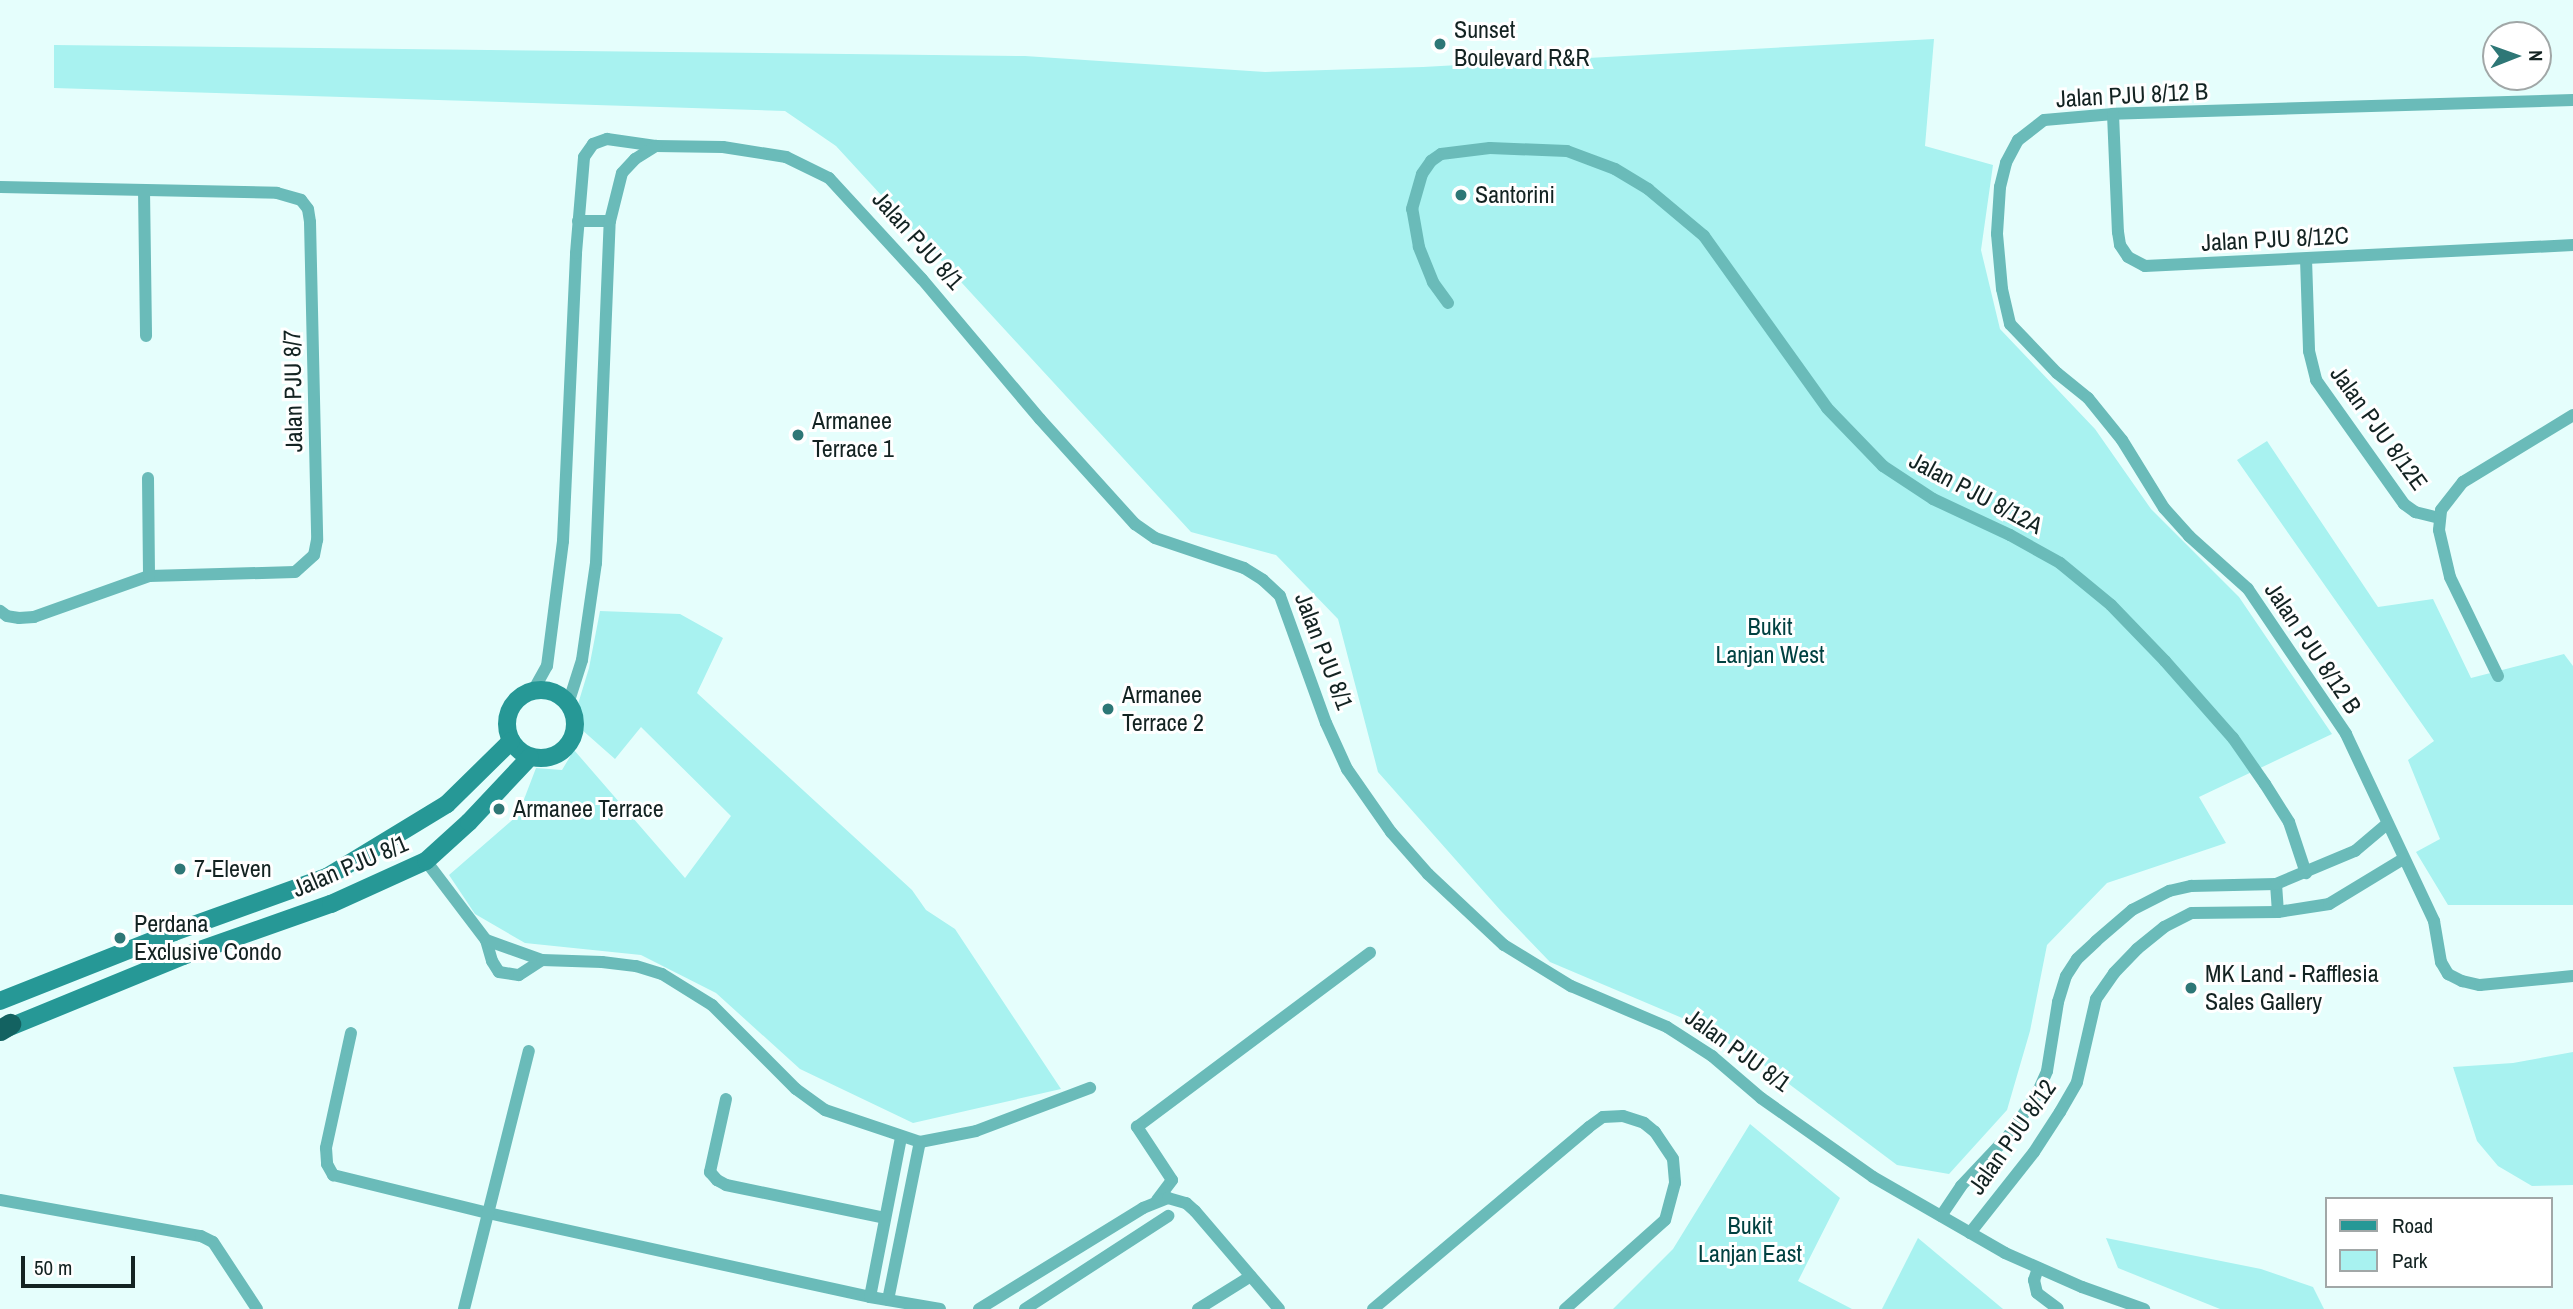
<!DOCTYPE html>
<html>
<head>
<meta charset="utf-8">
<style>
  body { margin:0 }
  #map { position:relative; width:2573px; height:1309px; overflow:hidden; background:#e5fefc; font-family:"Archivo Narrow",sans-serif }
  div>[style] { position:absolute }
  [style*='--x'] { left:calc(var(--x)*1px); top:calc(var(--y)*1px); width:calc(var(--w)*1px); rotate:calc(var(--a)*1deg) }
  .green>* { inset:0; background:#a8f2f0 }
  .minor>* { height:12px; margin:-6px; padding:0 6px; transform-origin:6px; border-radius:6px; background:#6abbb9 }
  .secondary>* { height:18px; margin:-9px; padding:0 9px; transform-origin:9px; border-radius:9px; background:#269896 }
  .secondary>.ring { margin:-9px; padding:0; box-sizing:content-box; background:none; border:18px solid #269896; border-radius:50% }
  .motorway>* { height:21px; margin:-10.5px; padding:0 10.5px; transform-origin:10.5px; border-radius:10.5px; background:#136261 }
  .dots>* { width:19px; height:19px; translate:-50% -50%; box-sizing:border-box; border:4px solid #fff; border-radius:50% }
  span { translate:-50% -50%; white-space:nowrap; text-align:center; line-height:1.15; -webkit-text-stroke:6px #fff; paint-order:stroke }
  .poi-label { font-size:24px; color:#132322 }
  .left { translate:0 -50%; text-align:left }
  .street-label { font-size:24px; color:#132322 }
  .park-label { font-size:24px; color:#004141 }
  .legend { position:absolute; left:2325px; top:1197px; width:228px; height:91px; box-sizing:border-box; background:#fff; border:2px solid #a1a7a7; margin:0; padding:9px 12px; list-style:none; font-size:21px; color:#132322 }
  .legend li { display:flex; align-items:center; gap:14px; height:35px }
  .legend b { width:35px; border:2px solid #a1a7a7 }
  .north { position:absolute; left:2482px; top:21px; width:70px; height:70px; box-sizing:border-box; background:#fff; border:2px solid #a1a7a7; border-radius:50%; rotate:89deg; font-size:19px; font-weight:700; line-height:28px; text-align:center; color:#132322 }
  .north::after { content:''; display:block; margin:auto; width:24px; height:32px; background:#2e7776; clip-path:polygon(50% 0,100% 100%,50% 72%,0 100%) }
  .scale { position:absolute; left:21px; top:1256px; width:114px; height:32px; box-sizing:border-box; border:4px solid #132322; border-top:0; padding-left:9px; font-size:21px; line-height:24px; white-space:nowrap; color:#132322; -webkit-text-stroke:5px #fff; paint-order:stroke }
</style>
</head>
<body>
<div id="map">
  <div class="green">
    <i style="clip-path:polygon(1934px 39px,1925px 146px,1993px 165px,1981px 250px,2000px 329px,2095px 429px,2151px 509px,2239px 597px,2332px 734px,2199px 797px,2226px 843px,2107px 883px,2047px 945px,2030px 1031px,2007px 1110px,1949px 1174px,1897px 1165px,1761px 1063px,1694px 1023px,1550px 962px,1501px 911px,1378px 772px,1338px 619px,1276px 555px,1191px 532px,836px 146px,785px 111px,54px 88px,54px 45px,1025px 56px,1265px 72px,1423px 67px)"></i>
    <i style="clip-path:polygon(2267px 441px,2378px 607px,2433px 599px,2471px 678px,2564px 654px,2573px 666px,2573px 905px,2448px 905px,2416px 852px,2440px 839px,2408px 760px,2434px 741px,2237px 460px)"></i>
    <i style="clip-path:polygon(600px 611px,680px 614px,723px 638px,697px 693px,912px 890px,926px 910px,955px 929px,1061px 1089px,913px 1123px,800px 1069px,716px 993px,641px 955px,525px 943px,475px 914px,449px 875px,518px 815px,536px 768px,562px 770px,574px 750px,685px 878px,731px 816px,641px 727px,615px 759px,581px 729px,578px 704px,589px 668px)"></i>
    <i style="clip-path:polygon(2573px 1052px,2573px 1185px,2532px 1186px,2498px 1166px,2477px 1141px,2453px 1067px,2513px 1063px)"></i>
    <i style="clip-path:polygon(1750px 1124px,1840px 1198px,1798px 1281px,1852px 1309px,1613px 1309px,1673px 1249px)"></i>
    <i style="clip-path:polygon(1918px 1238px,2003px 1309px,1882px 1309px)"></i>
    <i style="clip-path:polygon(2106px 1238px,2261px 1269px,2313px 1287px,2324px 1309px,2220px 1309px,2118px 1268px)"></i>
  </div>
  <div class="minor">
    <i style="--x:2573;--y:100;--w:460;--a:178.3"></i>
    <i style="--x:2113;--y:114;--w:69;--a:175"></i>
    <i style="--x:2044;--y:120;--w:33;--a:142"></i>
    <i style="--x:2018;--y:140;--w:26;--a:118"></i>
    <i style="--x:2006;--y:163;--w:25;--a:104"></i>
    <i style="--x:2000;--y:187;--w:47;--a:93.7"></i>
    <i style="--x:1997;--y:234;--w:55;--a:84.8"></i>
    <i style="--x:2002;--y:289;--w:36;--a:77"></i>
    <i style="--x:2010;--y:324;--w:68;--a:46.2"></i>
    <i style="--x:2057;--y:373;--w:40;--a:39"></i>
    <i style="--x:2088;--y:398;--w:54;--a:51"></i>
    <i style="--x:2122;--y:440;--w:80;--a:58.3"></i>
    <i style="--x:2164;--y:508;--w:38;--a:48"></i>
    <i style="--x:2189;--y:536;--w:79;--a:41.9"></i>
    <i style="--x:2248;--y:589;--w:175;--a:55.9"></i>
    <i style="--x:2346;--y:734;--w:207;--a:64.8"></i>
    <i style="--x:2434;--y:921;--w:42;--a:80.3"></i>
    <i style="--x:2441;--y:962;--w:14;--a:60"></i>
    <i style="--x:2448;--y:974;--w:16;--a:27"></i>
    <i style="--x:2462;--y:981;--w:18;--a:13"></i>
    <i style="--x:2480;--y:985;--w:93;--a:-5.5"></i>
    <i style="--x:2113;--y:114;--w:118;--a:87.6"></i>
    <i style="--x:2118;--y:232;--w:13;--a:81"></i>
    <i style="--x:2120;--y:245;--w:14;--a:56"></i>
    <i style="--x:2128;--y:257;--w:19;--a:28"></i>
    <i style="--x:2145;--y:266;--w:429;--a:-2.8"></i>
    <i style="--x:0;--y:187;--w:277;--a:1.2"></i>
    <i style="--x:277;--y:193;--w:25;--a:16"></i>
    <i style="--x:301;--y:200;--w:11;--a:52"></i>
    <i style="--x:308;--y:209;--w:13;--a:81"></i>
    <i style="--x:310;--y:222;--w:318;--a:88.7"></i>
    <i style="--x:317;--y:540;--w:15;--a:101"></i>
    <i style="--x:314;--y:555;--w:25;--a:138"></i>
    <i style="--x:295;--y:572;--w:146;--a:178.4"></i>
    <i style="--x:149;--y:576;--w:122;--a:160.4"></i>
    <i style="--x:34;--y:617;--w:15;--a:176"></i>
    <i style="--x:19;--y:618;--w:12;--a:-171"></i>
    <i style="--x:7;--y:616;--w:9;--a:-144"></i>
    <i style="--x:144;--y:190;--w:146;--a:89.2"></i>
    <i style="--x:578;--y:221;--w:32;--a:0"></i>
    <i style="--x:2306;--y:259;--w:92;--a:88.1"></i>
    <i style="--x:2309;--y:351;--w:30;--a:76"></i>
    <i style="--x:2316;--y:380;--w:152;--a:54.6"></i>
    <i style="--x:2404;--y:504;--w:14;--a:36"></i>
    <i style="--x:2415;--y:512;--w:25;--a:14"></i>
    <i style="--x:1448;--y:303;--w:26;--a:-126"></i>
    <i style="--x:1433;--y:282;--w:38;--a:-112"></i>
    <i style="--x:1419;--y:247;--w:39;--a:-100"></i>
    <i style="--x:1412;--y:209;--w:36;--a:-74"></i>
    <i style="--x:1422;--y:174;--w:16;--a:-55"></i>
    <i style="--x:1431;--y:161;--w:12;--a:-35"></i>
    <i style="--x:1441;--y:154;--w:49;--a:-7"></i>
    <i style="--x:1490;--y:148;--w:77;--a:2.2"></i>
    <i style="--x:1567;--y:151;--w:51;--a:20.6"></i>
    <i style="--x:1615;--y:169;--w:39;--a:31"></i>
    <i style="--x:1648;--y:189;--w:73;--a:40"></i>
    <i style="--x:1704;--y:236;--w:211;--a:54.4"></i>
    <i style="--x:1827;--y:408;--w:81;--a:46"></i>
    <i style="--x:1883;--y:466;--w:60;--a:33.4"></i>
    <i style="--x:1933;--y:499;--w:85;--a:25.1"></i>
    <i style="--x:2010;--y:535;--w:57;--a:29.2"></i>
    <i style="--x:2060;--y:563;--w:66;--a:39.5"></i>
    <i style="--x:2111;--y:605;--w:78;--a:46"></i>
    <i style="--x:2165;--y:661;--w:103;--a:48.6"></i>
    <i style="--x:2233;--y:738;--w:56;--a:55.2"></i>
    <i style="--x:2265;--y:784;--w:45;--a:57.7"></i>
    <i style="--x:2289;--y:822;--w:54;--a:71.6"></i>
    <i style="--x:148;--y:478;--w:98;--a:89.4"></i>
    <i style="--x:2498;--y:676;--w:110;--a:-115.9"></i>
    <i style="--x:2450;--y:577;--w:48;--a:-103.2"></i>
    <i style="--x:2439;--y:530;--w:20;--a:-84"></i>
    <i style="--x:2441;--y:510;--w:36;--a:-52"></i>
    <i style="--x:2463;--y:482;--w:129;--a:-31.3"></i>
    <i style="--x:533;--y:691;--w:29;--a:-61"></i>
    <i style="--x:547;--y:666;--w:126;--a:-82.7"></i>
    <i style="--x:563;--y:541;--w:288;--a:-87.4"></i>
    <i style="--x:576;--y:253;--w:96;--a:-85.2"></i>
    <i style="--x:584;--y:157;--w:16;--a:-55"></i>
    <i style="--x:593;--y:144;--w:15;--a:-20"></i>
    <i style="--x:607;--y:139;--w:49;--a:8.1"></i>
    <i style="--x:656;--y:146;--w:67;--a:0.9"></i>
    <i style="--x:723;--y:147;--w:64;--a:9"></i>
    <i style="--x:786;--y:157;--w:48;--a:26"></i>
    <i style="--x:829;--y:178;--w:137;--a:47.4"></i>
    <i style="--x:922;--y:279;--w:183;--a:49.9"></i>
    <i style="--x:1040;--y:419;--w:142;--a:47.9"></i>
    <i style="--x:1135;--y:524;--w:24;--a:35"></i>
    <i style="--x:1155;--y:538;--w:94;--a:18.6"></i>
    <i style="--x:1244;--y:568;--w:22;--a:32"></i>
    <i style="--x:1263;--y:580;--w:23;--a:43"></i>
    <i style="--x:1280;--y:596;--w:135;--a:70.1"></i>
    <i style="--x:1326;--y:723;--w:51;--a:65.5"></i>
    <i style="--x:1347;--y:769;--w:77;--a:55.1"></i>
    <i style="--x:1391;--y:832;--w:56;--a:48.6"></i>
    <i style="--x:1428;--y:874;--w:104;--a:43.1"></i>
    <i style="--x:1504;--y:945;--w:79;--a:31.5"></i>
    <i style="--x:1571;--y:986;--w:104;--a:23.1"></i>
    <i style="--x:1667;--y:1027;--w:54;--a:32.8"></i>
    <i style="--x:1712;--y:1056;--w:65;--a:40.6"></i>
    <i style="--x:1761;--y:1098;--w:137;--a:35.2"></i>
    <i style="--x:1873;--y:1177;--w:152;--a:29.9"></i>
    <i style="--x:2005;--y:1253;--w:84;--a:23.8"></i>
    <i style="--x:2082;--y:1287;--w:66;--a:19.5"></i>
    <i style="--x:568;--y:704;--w:46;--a:-72.3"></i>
    <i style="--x:582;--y:660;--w:98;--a:-81.8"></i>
    <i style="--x:596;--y:563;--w:342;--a:-87.7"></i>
    <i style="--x:610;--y:221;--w:49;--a:-76"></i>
    <i style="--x:622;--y:173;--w:19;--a:-47"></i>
    <i style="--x:635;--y:159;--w:25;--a:-32"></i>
    <i style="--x:426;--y:861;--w:99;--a:52.8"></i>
    <i style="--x:486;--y:940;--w:22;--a:74"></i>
    <i style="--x:492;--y:961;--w:13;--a:58"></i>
    <i style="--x:499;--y:972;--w:20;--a:9"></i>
    <i style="--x:519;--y:975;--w:27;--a:-33"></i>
    <i style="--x:2276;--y:884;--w:28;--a:86"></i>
    <i style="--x:486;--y:940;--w:59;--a:19.7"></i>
    <i style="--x:542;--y:960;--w:60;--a:1.9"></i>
    <i style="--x:602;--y:962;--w:34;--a:7"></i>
    <i style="--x:636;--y:966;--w:27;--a:17"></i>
    <i style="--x:662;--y:974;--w:59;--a:31.8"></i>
    <i style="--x:712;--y:1005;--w:119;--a:45"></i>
    <i style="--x:796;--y:1089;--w:36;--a:36"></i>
    <i style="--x:825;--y:1110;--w:100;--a:18.6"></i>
    <i style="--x:920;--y:1142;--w:57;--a:-11.1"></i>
    <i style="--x:976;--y:1131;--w:122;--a:-20.7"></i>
    <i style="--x:351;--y:1033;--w:118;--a:102.3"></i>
    <i style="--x:326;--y:1148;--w:16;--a:86"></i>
    <i style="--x:327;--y:1164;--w:13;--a:61"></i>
    <i style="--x:333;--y:1175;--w:160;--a:13.8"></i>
    <i style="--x:488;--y:1213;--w:391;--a:12.4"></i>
    <i style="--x:870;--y:1297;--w:71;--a:9.7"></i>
    <i style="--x:726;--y:1099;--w:75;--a:102.4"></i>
    <i style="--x:710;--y:1172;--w:11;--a:49"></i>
    <i style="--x:717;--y:1180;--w:10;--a:29"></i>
    <i style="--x:726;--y:1185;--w:162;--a:11.7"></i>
    <i style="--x:0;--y:1200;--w:204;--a:10.2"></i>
    <i style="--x:201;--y:1236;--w:13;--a:27"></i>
    <i style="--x:213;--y:1242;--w:80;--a:56.7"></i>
    <i style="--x:1157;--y:1200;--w:25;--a:-53"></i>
    <i style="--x:1172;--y:1180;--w:64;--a:-123.4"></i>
    <i style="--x:1137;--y:1127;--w:291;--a:-36.8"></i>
    <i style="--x:1941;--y:1216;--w:36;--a:-56"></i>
    <i style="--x:1961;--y:1186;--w:70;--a:-46.7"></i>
    <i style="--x:2009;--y:1135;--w:47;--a:-55.3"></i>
    <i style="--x:2036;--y:1096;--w:27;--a:-66"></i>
    <i style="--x:2047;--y:1071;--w:70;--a:-80.9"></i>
    <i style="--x:2058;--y:1002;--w:27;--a:-73"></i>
    <i style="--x:2066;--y:976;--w:20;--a:-57"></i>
    <i style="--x:2077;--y:959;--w:26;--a:-43"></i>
    <i style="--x:2096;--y:941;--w:48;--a:-40.7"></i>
    <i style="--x:2132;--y:910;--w:42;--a:-27.2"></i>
    <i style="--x:2169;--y:891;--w:23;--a:-13"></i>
    <i style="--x:2191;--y:886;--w:85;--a:-1.3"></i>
    <i style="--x:2276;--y:884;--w:86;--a:-22.7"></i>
    <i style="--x:2355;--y:851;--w:42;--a:-40.2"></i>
    <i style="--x:1970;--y:1233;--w:103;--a:-51.7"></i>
    <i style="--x:2034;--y:1152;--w:48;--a:-57"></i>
    <i style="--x:2060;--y:1112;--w:34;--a:-60"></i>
    <i style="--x:2077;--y:1082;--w:85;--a:-77.1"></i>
    <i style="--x:2096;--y:999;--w:32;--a:-55"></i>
    <i style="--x:2114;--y:973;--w:33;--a:-46"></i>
    <i style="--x:2137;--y:949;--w:35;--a:-39"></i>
    <i style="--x:2164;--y:927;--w:31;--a:-27"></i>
    <i style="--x:2192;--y:913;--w:86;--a:-0.7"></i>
    <i style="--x:2278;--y:912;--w:52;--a:-8.9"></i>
    <i style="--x:2329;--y:904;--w:87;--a:-31.3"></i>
    <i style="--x:2038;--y:1268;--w:13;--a:108"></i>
    <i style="--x:2034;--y:1280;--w:13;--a:77"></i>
    <i style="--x:2037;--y:1293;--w:26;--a:37"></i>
    <i style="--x:870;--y:1297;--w:163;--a:-79"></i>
    <i style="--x:888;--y:1300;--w:161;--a:-78.6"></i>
    <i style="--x:464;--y:1309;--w:266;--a:-75.9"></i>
    <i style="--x:979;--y:1309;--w:193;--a:-31.6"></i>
    <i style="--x:1143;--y:1208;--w:27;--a:-22"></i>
    <i style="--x:1168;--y:1198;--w:19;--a:16"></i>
    <i style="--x:1186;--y:1203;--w:12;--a:42"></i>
    <i style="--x:1195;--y:1211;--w:129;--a:49.4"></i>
    <i style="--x:1025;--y:1309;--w:171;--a:-33"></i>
    <i style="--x:1198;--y:1309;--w:62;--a:-31.9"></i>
    <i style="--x:1373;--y:1309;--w:282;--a:-40.1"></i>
    <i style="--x:1589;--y:1127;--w:17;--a:-36"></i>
    <i style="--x:1603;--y:1117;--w:20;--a:-3"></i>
    <i style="--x:1623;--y:1116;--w:22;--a:18"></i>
    <i style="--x:1644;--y:1123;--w:14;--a:39"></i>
    <i style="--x:1655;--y:1132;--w:32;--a:56"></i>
    <i style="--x:1673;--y:1159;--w:24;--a:85"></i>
    <i style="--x:1675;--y:1183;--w:38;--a:105"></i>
    <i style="--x:1665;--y:1220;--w:134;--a:138.3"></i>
  </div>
  <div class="secondary">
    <i class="ring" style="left:507px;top:690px;width:50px;height:50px"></i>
    <i style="--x:0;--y:1001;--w:187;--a:-21.6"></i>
    <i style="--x:174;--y:932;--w:163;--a:-19.8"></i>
    <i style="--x:327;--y:877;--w:140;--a:-31.3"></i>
    <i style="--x:447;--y:804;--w:90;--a:-44.5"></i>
    <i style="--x:0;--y:1031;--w:198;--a:-22.3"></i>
    <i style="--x:183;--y:956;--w:157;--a:-19.4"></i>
    <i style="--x:331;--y:904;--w:104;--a:-24.4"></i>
    <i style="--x:426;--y:861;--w:58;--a:-42.2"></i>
    <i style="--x:469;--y:822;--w:89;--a:-46.8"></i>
  </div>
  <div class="motorway">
    <i style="--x:0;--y:1030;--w:12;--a:-31"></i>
  </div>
  <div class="dots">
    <i style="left:1440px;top:44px;background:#2e7776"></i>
    <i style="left:1461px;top:195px;background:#2e7776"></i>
    <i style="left:798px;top:435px;background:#2e7776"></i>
    <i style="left:1108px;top:709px;background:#2e7776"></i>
    <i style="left:499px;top:809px;background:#2e7776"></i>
    <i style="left:180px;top:869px;background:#2e7776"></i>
    <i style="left:120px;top:938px;background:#2e7776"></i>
    <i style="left:2191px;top:988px;background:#2e7776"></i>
  </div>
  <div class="poi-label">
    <span class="left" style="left:1454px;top:44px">Sunset<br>Boulevard R&amp;R</span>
    <span class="left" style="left:1475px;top:195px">Santorini</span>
    <span class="left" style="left:812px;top:435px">Armanee<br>Terrace 1</span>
    <span class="left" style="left:1122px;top:709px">Armanee<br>Terrace 2</span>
    <span class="left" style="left:513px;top:809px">Armanee Terrace</span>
    <span class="left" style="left:194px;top:869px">7-Eleven</span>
    <span class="left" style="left:134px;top:938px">Perdana<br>Exclusive Condo</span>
    <span class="left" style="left:2205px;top:988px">MK Land - Rafflesia<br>Sales Gallery</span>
  </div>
  <div class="street-label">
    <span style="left:2132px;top:95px;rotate:-3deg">Jalan PJU 8/12 B</span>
    <span style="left:2275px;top:239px;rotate:-3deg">Jalan PJU 8/12C</span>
    <span style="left:918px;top:240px;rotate:48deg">Jalan PJU 8/1</span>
    <span style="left:293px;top:391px;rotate:-91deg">Jalan PJU 8/7</span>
    <span style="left:2379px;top:428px;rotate:54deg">Jalan PJU 8/12E</span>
    <span style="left:1976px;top:493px;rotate:28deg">Jalan PJU 8/12A</span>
    <span style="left:2313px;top:648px;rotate:56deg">Jalan PJU 8/12 B</span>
    <span style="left:1324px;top:651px;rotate:69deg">Jalan PJU 8/1</span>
    <span style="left:350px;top:866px;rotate:-23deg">Jalan PJU 8/1</span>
    <span style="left:1738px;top:1050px;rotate:36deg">Jalan PJU 8/1</span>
    <span style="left:2012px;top:1137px;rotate:-55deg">Jalan PJU 8/12</span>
  </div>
  <div class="park-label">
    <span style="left:1770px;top:641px">Bukit<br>Lanjan West</span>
    <span style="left:1750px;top:1240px">Bukit<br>Lanjan East</span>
  </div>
  <ul class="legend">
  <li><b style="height:9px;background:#269896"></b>Road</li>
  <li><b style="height:19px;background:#a8f2f0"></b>Park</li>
  </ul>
  <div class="north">N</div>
  <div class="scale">50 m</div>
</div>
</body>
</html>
